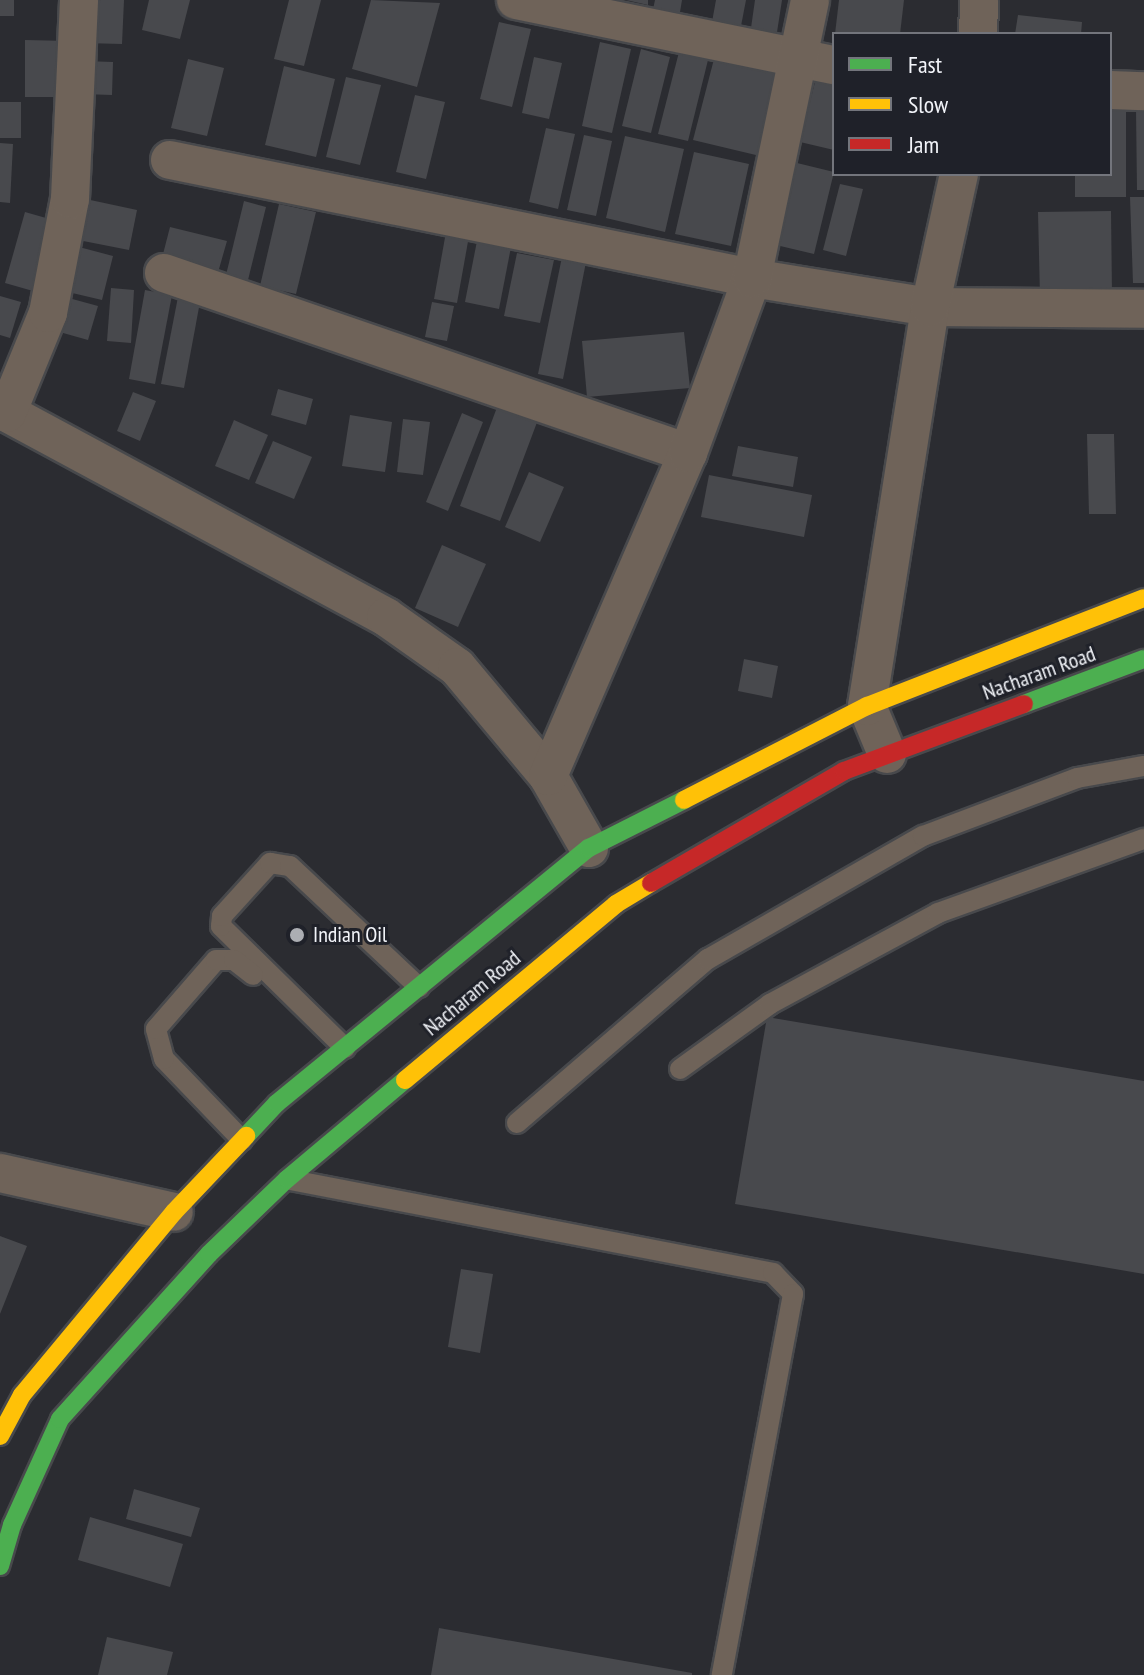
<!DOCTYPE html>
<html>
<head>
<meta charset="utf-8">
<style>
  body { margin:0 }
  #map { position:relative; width:1144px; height:1675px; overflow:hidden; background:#2b2c31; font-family:"PT Sans Narrow",sans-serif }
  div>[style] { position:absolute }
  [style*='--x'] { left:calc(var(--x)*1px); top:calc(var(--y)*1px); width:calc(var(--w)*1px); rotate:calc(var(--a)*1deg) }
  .building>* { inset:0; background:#48494d }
  .roads { filter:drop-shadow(2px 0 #48494c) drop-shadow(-2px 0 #48494c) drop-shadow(0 2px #48494c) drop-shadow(0 -2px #48494c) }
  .lane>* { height:20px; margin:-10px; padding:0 10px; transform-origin:10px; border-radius:10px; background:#6f6359 }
  .street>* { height:38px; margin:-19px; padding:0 19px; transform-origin:19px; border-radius:19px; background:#6f6359 }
  .fast>* { height:18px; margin:-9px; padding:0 9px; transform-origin:9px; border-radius:9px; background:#4caf50 }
  .slow>* { height:18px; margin:-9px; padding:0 9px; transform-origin:9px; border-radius:9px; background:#ffc107 }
  .jam>* { height:18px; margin:-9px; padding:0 9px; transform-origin:9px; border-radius:9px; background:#c62828 }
  .dots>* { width:22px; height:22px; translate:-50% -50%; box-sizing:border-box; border:4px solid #1f2129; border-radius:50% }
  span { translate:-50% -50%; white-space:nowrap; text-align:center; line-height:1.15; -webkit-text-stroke:6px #1f2129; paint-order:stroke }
  .street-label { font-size:22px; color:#f2f4f9 }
  .poi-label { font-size:22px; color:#f2f4f9 }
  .left { translate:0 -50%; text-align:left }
  .legend { position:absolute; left:832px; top:32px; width:280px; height:144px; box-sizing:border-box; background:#1f2129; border:2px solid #73757c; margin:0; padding:10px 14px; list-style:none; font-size:24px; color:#f2f4f9 }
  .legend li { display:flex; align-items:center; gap:16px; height:40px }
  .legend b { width:40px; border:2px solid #73757c }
</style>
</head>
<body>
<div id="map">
  <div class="building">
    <i style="clip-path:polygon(0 0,14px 0,14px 16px,0 16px)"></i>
    <i style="clip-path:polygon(86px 0,124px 0,122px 44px,84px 43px)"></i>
    <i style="clip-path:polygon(149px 0,190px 0,180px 39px,142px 30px)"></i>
    <i style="clip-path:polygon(289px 0,321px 0,304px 66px,274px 59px)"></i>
    <i style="clip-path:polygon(371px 0,440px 3px,417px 87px,352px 69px)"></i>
    <i style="clip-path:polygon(626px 0,648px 0,648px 5px)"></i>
    <i style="clip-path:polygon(655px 0,682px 0,679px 18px,652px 14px)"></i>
    <i style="clip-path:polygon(716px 0,746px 0,741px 26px,712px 22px)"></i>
    <i style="clip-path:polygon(755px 0,782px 0,777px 32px,751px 28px)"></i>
    <i style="clip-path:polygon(839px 0,904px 0,900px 34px,835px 34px)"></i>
    <i style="clip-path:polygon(1018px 15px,1082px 22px,1081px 34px,1015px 34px)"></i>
    <i style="clip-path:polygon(499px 22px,531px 29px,512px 107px,480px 99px)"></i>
    <i style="clip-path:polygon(25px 40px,69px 41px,68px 97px,25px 97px)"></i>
    <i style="clip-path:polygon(600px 42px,631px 49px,612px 133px,582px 126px)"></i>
    <i style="clip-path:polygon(641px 49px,670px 57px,651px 133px,622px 126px)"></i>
    <i style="clip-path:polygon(679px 52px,708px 60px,688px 141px,658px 134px)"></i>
    <i style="clip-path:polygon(534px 57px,562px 63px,549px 119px,522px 113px)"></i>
    <i style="clip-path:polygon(188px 59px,224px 68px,207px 136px,171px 128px)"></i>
    <i style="clip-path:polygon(714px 59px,780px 75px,760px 156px,693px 140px)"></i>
    <i style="clip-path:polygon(84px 61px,113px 62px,112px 95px,82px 94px)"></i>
    <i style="clip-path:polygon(284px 66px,335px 79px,316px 157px,265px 145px)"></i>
    <i style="clip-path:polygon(346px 77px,381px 85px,360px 165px,326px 157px)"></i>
    <i style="clip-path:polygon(816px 78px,834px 82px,834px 150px,800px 142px)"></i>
    <i style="clip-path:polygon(415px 95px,445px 102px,426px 179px,396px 172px)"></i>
    <i style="clip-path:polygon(0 102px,21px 102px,21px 138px,0 138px)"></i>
    <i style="clip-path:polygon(1110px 109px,1126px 109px,1126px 197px,1075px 197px,1075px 174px,1110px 174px)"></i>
    <i style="clip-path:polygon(1136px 109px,1144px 109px,1144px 190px,1137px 190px)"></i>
    <i style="clip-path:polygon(546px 128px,575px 134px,558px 209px,529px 202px)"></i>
    <i style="clip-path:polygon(584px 135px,612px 141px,596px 216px,567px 210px)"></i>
    <i style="clip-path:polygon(625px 136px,684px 149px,665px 232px,606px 218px)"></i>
    <i style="clip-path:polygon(0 143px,13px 144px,10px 203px,0 202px)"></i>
    <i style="clip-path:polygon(694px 152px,749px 164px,731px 246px,675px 234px)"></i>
    <i style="clip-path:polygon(797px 163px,834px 172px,814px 254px,776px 245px)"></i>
    <i style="clip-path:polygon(840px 184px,863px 189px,846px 256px,823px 250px)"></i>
    <i style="clip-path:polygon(1130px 197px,1144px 197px,1144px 283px,1133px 283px)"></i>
    <i style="clip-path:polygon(81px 198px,137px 210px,129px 250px,73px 239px)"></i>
    <i style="clip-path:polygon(244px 201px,266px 207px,248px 280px,226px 275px)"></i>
    <i style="clip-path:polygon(279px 204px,316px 212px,296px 294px,260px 286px)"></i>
    <i style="clip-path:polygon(1111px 211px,1112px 295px,1040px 297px,1038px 212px)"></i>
    <i style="clip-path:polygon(25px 212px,53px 220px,33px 291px,5px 283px)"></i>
    <i style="clip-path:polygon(170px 227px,227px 241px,217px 276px,161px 262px)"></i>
    <i style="clip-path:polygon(446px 232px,469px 236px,457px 303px,434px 299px)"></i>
    <i style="clip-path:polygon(477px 241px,511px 247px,499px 309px,465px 302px)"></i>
    <i style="clip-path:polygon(79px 247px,113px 256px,102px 300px,68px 292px)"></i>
    <i style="clip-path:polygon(517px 253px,554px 260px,540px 323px,504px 316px)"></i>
    <i style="clip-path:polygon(562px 257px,586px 262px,563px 379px,538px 374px)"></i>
    <i style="clip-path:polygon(111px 288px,134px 290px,131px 343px,107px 341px)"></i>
    <i style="clip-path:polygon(145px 290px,172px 295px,155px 384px,129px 379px)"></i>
    <i style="clip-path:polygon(0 296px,21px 302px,10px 338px,0 335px)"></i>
    <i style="clip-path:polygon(65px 297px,98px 306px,88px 340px,56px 331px)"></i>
    <i style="clip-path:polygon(178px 297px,200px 302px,184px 388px,161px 384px)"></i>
    <i style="clip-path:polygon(432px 302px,454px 306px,447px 341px,425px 337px)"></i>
    <i style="clip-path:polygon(684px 332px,690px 388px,587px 397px,582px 341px)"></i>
    <i style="clip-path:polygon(278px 389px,313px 399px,306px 425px,271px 415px)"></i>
    <i style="clip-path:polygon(133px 392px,156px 401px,140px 441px,117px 431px)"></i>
    <i style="clip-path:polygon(499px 402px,539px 417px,500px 521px,460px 506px)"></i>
    <i style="clip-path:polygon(462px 413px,483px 422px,448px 511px,426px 502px)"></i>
    <i style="clip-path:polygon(350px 415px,392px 422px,385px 472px,342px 466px)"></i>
    <i style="clip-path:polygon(403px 419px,430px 422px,423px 475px,397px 472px)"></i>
    <i style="clip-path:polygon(234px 420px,268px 435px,249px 480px,215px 466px)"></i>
    <i style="clip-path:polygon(1087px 434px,1114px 434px,1116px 514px,1089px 514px)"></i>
    <i style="clip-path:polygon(273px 441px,312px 457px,294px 499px,255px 483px)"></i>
    <i style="clip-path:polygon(738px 446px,798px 457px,793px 487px,732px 476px)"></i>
    <i style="clip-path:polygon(529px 472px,564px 487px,540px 542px,505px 527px)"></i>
    <i style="clip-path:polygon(709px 475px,812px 495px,804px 537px,701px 517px)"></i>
    <i style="clip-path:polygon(442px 545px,486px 564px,458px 627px,415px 608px)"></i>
    <i style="clip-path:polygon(744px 659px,778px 666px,772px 698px,738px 691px)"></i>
    <i style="clip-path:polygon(767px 1017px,1144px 1081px,1144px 1274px,735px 1204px)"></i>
    <i style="clip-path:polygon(0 1236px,27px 1246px,0 1314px)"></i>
    <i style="clip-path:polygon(461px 1269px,493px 1274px,480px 1353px,448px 1347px)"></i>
    <i style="clip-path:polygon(134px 1489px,200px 1508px,191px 1537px,126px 1519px)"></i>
    <i style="clip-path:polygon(90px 1517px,183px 1544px,170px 1587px,78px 1560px)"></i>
    <i style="clip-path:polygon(439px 1628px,692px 1673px,692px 1675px,431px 1675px)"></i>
    <i style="clip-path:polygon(107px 1637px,173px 1652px,167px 1675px,98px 1675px)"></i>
  </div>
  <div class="roads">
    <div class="lane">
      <i style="--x:345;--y:1048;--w:174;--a:-135.5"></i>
      <i style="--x:221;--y:926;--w:10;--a:-84"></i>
      <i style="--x:222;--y:916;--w:72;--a:-47.8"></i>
      <i style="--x:270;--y:863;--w:20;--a:9"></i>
      <i style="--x:290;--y:866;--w:177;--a:43.2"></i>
      <i style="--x:680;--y:1069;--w:111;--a:-35.8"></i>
      <i style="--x:770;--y:1004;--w:191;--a:-28.4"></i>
      <i style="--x:938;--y:913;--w:219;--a:-19.8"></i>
      <i style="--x:517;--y:1123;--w:252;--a:-40.7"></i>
      <i style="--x:708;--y:959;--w:248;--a:-29.8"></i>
      <i style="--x:923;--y:836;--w:165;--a:-20.6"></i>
      <i style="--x:1077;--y:778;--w:68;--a:-10.2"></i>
      <i style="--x:242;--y:1140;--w:112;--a:-133.9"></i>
      <i style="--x:164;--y:1059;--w:31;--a:-105"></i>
      <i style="--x:156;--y:1029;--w:91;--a:-49"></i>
      <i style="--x:216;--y:960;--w:18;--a:0"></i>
      <i style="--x:234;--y:960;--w:24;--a:38"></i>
      <i style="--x:291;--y:1180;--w:491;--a:10.9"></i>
      <i style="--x:773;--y:1273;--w:29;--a:46"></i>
      <i style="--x:793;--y:1294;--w:388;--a:100.6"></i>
    </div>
    <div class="street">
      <i style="--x:516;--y:0;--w:325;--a:11.6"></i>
      <i style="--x:978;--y:34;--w:34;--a:-88"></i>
      <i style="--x:1110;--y:90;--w:34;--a:2"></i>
      <i style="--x:170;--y:160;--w:594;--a:11.46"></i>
      <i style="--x:752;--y:278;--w:180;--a:9.3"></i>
      <i style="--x:930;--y:307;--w:214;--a:0.5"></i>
      <i style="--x:164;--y:273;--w:554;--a:18.96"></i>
      <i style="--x:0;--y:409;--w:438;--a:28.3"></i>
      <i style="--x:386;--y:617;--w:87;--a:35.2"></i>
      <i style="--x:457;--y:667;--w:142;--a:50.1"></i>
      <i style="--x:548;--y:776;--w:83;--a:60.3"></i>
      <i style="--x:7;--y:413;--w:108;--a:-67.7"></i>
      <i style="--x:48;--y:313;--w:116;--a:-79.1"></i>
      <i style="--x:70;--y:199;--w:199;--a:-87.4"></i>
      <i style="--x:887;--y:754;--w:52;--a:-112.6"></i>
      <i style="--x:867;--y:706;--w:404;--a:-81"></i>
      <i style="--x:930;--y:307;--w:136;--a:-77.7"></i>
      <i style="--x:548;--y:776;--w:352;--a:-66.6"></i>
      <i style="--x:688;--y:453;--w:186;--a:-69.9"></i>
      <i style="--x:752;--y:278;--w:284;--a:-78.2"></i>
      <i style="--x:0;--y:1173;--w:178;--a:12.6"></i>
    </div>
    <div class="fast">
      <i style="--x:1024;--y:704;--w:128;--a:-20.6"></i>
      <i style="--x:246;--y:1136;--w:45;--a:-46.8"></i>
      <i style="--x:277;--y:1103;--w:403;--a:-39.3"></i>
      <i style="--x:589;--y:848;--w:106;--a:-26.8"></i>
      <i style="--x:0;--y:1566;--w:43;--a:-73.7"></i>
      <i style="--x:12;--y:1525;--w:116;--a:-65.6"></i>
      <i style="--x:60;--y:1419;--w:222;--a:-47.9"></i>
      <i style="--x:209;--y:1254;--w:108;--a:-43.9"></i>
      <i style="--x:287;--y:1179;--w:154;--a:-40"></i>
    </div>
    <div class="slow">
      <i style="--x:684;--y:800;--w:206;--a:-27.2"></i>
      <i style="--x:867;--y:706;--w:297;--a:-21.3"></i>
      <i style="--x:405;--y:1080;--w:275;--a:-39.8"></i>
      <i style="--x:616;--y:904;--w:41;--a:-31"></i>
      <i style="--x:0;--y:1436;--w:47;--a:-61.8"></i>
      <i style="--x:22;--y:1395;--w:238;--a:-50.3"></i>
      <i style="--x:174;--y:1212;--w:105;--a:-46.5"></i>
    </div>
    <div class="jam">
      <i style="--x:651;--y:883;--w:223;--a:-30.1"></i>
      <i style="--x:844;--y:771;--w:192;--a:-20.4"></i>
    </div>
  </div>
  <div class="dots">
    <i style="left:297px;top:935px;background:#acaeb3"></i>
  </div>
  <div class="street-label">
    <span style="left:1039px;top:673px;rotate:-20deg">Nacharam Road</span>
    <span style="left:472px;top:993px;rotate:-40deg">Nacharam Road</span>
  </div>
  <div class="poi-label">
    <span class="left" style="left:313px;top:935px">Indian Oil</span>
  </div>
  <ul class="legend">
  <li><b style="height:10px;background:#4caf50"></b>Fast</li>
  <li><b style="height:10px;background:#ffc107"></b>Slow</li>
  <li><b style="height:10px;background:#c62828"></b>Jam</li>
  </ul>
</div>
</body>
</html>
